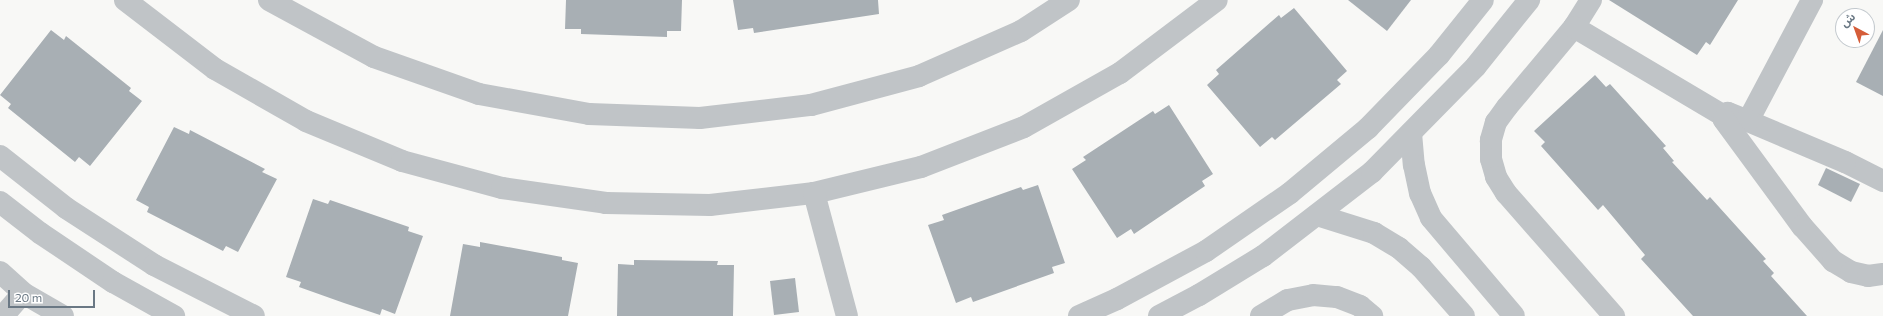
<!DOCTYPE html>
<html>
<head>
<meta charset="utf-8">
<style>
  body { margin:0 }
  #map { position:relative; width:1883px; height:316px; overflow:hidden; background:#f8f8f6; font-family:Commissioner,"Noto Sans Arabic",sans-serif }
  div>[style] { position:absolute }
  [style*='--x'] { left:calc(var(--x)*1px); top:calc(var(--y)*1px); width:calc(var(--w)*1px); rotate:calc(var(--a)*1deg) }
  .building>* { inset:0; background:#a8afb4 }
  .minor>* { height:22px; margin:-11px; padding:0 11px; transform-origin:11px; border-radius:11px; background:#c0c4c7 }
  .tertiary>* { height:22px; margin:-11px; padding:0 11px; transform-origin:11px; border-radius:11px; background:#c0c4c7 }
  span { translate:-50% -50%; white-space:nowrap; text-align:center; line-height:1.15; -webkit-text-stroke:4px #fff; paint-order:stroke }
  .north { position:absolute; left:1835px; top:8px; width:40px; height:40px; box-sizing:border-box; background:#fff; border:1px solid #c3c9ce; border-radius:50%; rotate:319deg; font-size:11px; font-weight:700; line-height:16px; text-align:center; color:#6a7884 }
  .north::after { content:''; display:block; margin:auto; width:14px; height:18px; background:#d55d39; clip-path:polygon(50% 0,100% 100%,50% 72%,0 100%) }
  .scale { position:absolute; left:8px; top:290px; width:87px; height:18px; box-sizing:border-box; border:2px solid #6a7884; border-top:0; padding-left:5px; font-size:12px; line-height:14px; white-space:nowrap; color:#6a7884; -webkit-text-stroke:3px #fff; paint-order:stroke }
</style>
</head>
<body>
<div id="map">
  <div class="building">
    <i style="clip-path:polygon(566px 0,682px 0,681px 31px,667px 31px,667px 37px,581px 34px,581px 29px,565px 29px)"></i>
    <i style="clip-path:polygon(733px 0,878px 0,879px 14px,754px 33px,753px 28px,738px 30px)"></i>
    <i style="clip-path:polygon(1348px 0,1411px 0,1387px 31px)"></i>
    <i style="clip-path:polygon(1609px 0,1738px 0,1710px 45px,1706px 42px,1697px 55px)"></i>
    <i style="clip-path:polygon(1294px 8px,1347px 71px,1337px 80px,1341px 84px,1275px 140px,1272px 137px,1260px 147px,1207px 85px,1219px 74px,1216px 70px,1279px 15px,1281px 18px)"></i>
    <i style="clip-path:polygon(51px 30px,64px 40px,66px 36px,131px 88px,129px 91px,142px 101px,90px 166px,79px 157px,75px 162px,8px 108px,11px 104px,0 95px)"></i>
    <i style="clip-path:polygon(1883px 30px,1883px 96px,1856px 82px)"></i>
    <i style="clip-path:polygon(1595px 75px,1606px 87px,1610px 84px,1666px 146px,1663px 148px,1674px 161px,1672px 162px,1707px 200px,1710px 197px,1766px 259px,1763px 261px,1774px 273px,1771px 276px,1807px 316px,1693px 316px,1641px 259px,1645px 255px,1603px 205px,1598px 210px,1541px 146px,1545px 142px,1534px 131px)"></i>
    <i style="clip-path:polygon(1169px 105px,1213px 174px,1202px 181px,1205px 186px,1134px 234px,1131px 229px,1117px 238px,1072px 169px,1086px 160px,1083px 157px,1153px 111px,1155px 114px)"></i>
    <i style="clip-path:polygon(174px 127px,189px 134px,190px 130px,265px 169px,262px 172px,277px 179px,238px 252px,226px 246px,223px 251px,147px 212px,149px 207px,136px 200px)"></i>
    <i style="clip-path:polygon(1826px 168px,1860px 184px,1851px 202px,1818px 185px)"></i>
    <i style="clip-path:polygon(1038px 185px,1065px 263px,1052px 267px,1054px 273px,973px 302px,971px 297px,956px 303px,928px 225px,944px 220px,942px 215px,1021px 187px,1023px 190px)"></i>
    <i style="clip-path:polygon(313px 199px,328px 204px,330px 200px,409px 227px,408px 231px,423px 236px,395px 314px,382px 309px,380px 315px,344px 303px,299px 287px,301px 282px,286px 277px)"></i>
    <i style="clip-path:polygon(480px 242px,562px 257px,562px 260px,578px 263px,568px 316px,450px 316px,463px 244px,480px 247px)"></i>
    <i style="clip-path:polygon(634px 260px,718px 261px,717px 265px,734px 265px,733px 316px,617px 316px,618px 264px,634px 265px)"></i>
    <i style="clip-path:polygon(795px 278px,799px 312px,774px 315px,770px 281px)"></i>
  </div>
  <div class="minor">
    <i style="--x:125;--y:0;--w:113;--a:37.5"></i>
    <i style="--x:215;--y:69;--w:105;--a:29.7"></i>
    <i style="--x:306;--y:121;--w:104;--a:22.6"></i>
    <i style="--x:402;--y:161;--w:104;--a:15.1"></i>
    <i style="--x:502;--y:188;--w:105;--a:8.2"></i>
    <i style="--x:606;--y:203;--w:104;--a:1.1"></i>
    <i style="--x:710;--y:205;--w:105;--a:-6.6"></i>
    <i style="--x:814;--y:193;--w:110;--a:-13.7"></i>
    <i style="--x:921;--y:167;--w:110;--a:-21.2"></i>
    <i style="--x:1024;--y:127;--w:110;--a:-29.4"></i>
    <i style="--x:1120;--y:73;--w:121;--a:-37"></i>
    <i style="--x:269;--y:0;--w:119;--a:28.5"></i>
    <i style="--x:374;--y:57;--w:111;--a:19.4"></i>
    <i style="--x:479;--y:94;--w:112;--a:10.3"></i>
    <i style="--x:589;--y:114;--w:111;--a:2.1"></i>
    <i style="--x:700;--y:118;--w:112;--a:-6.7"></i>
    <i style="--x:811;--y:105;--w:112;--a:-15"></i>
    <i style="--x:919;--y:76;--w:111;--a:-23.8"></i>
    <i style="--x:1021;--y:31;--w:57;--a:-32.9"></i>
    <i style="--x:1591;--y:0;--w:32;--a:122"></i>
    <i style="--x:1574;--y:27;--w:104;--a:129.9"></i>
    <i style="--x:1507;--y:107;--w:19;--a:126"></i>
    <i style="--x:1496;--y:122;--w:19;--a:106"></i>
    <i style="--x:1491;--y:140;--w:19;--a:90"></i>
    <i style="--x:1491;--y:159;--w:19;--a:74"></i>
    <i style="--x:1496;--y:177;--w:19;--a:58"></i>
    <i style="--x:1506;--y:193;--w:164;--a:48.7"></i>
    <i style="--x:1574;--y:27;--w:172;--a:30.7"></i>
    <i style="--x:1748;--y:121;--w:137;--a:-62.1"></i>
    <i style="--x:1883;--y:181;--w:42;--a:-153.4"></i>
    <i style="--x:1845;--y:162;--w:105;--a:-157.1"></i>
    <i style="--x:1748;--y:121;--w:22;--a:-158"></i>
    <i style="--x:1728;--y:113;--w:6;--a:162"></i>
    <i style="--x:1722;--y:115;--w:5;--a:68"></i>
    <i style="--x:1724;--y:120;--w:132;--a:53.7"></i>
    <i style="--x:1802;--y:226;--w:47;--a:48.5"></i>
    <i style="--x:1833;--y:261;--w:21;--a:31"></i>
    <i style="--x:1851;--y:272;--w:17;--a:13"></i>
    <i style="--x:1868;--y:276;--w:15;--a:-8"></i>
    <i style="--x:814;--y:193;--w:127;--a:75"></i>
    <i style="--x:0;--y:272;--w:31;--a:42"></i>
    <i style="--x:23;--y:293;--w:46;--a:29.9"></i>
    <i style="--x:3;--y:316;--w:30;--a:-49"></i>
    <i style="--x:1261;--y:316;--w:31;--a:-31"></i>
    <i style="--x:1288;--y:300;--w:25;--a:-11"></i>
    <i style="--x:1313;--y:295;--w:24;--a:5"></i>
    <i style="--x:1337;--y:297;--w:25;--a:21"></i>
    <i style="--x:1360;--y:306;--w:16;--a:40"></i>
  </div>
  <div class="tertiary">
    <i style="--x:1411;--y:133;--w:32;--a:85"></i>
    <i style="--x:1414;--y:165;--w:29;--a:78"></i>
    <i style="--x:1420;--y:193;--w:27;--a:66"></i>
    <i style="--x:1431;--y:218;--w:128;--a:49.7"></i>
    <i style="--x:0;--y:156;--w:84;--a:38.2"></i>
    <i style="--x:66;--y:208;--w:105;--a:32.9"></i>
    <i style="--x:154;--y:265;--w:112;--a:27"></i>
    <i style="--x:0;--y:202;--w:51;--a:37.8"></i>
    <i style="--x:40;--y:233;--w:88;--a:33.9"></i>
    <i style="--x:113;--y:282;--w:70;--a:29.1"></i>
    <i style="--x:1317;--y:215;--w:60;--a:17.5"></i>
    <i style="--x:1374;--y:233;--w:29;--a:31"></i>
    <i style="--x:1399;--y:248;--w:29;--a:41"></i>
    <i style="--x:1421;--y:267;--w:65;--a:48.7"></i>
    <i style="--x:1079;--y:316;--w:42;--a:-24.1"></i>
    <i style="--x:1117;--y:299;--w:101;--a:-28.3"></i>
    <i style="--x:1206;--y:251;--w:102;--a:-34.6"></i>
    <i style="--x:1290;--y:193;--w:102;--a:-39.8"></i>
    <i style="--x:1368;--y:128;--w:102;--a:-45.8"></i>
    <i style="--x:1439;--y:55;--w:70;--a:-51.3"></i>
    <i style="--x:1159;--y:316;--w:45;--a:-27.7"></i>
    <i style="--x:1199;--y:295;--w:75;--a:-31.4"></i>
    <i style="--x:1263;--y:256;--w:138;--a:-37.6"></i>
    <i style="--x:1372;--y:172;--w:148;--a:-45.5"></i>
    <i style="--x:1476;--y:66;--w:85;--a:-51.2"></i>
  </div>
  <div class="north">ش</div>
  <div class="scale">20 m</div>
</div>
</body>
</html>
